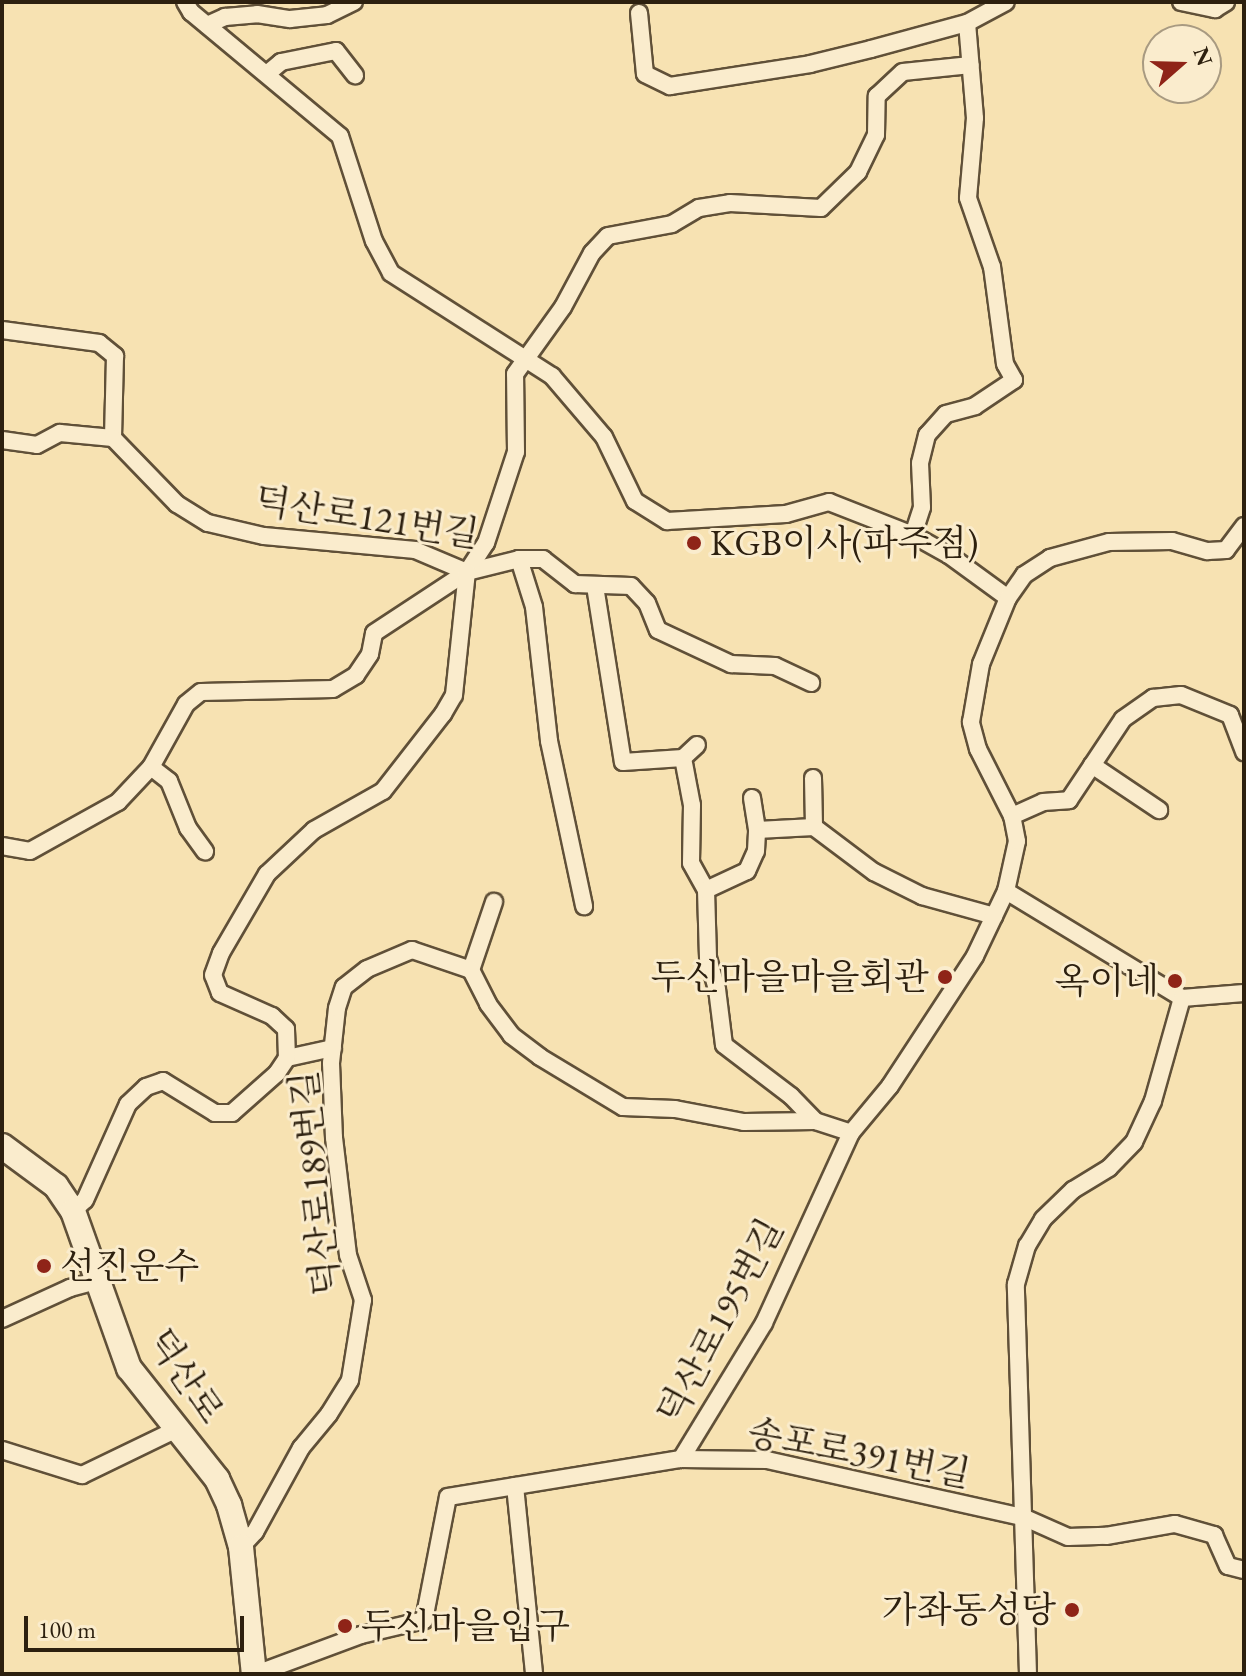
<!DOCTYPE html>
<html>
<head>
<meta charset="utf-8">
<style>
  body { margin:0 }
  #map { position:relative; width:1246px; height:1676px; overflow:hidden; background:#f7e2b2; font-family:"EB Garamond","Noto Serif KR",serif }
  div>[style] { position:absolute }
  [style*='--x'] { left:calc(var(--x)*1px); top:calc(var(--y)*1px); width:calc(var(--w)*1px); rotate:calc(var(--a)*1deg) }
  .roads { filter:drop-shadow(2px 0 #605038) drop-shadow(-2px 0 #605038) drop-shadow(0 2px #605038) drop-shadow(0 -2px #605038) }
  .street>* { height:16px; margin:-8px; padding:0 8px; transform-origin:8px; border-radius:8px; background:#faeccd }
  .secondary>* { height:24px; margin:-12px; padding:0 12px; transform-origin:12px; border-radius:12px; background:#faeccd }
  .dots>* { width:22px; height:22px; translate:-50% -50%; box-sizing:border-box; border:4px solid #faeccd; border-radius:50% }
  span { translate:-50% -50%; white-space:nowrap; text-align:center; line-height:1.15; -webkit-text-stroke:6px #faeccd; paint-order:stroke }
  .street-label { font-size:36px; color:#2d200f }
  .poi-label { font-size:36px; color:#2d200f }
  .left { translate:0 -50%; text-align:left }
  .right { translate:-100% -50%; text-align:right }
  .frame { position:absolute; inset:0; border:4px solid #2d200f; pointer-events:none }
  .north { position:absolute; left:1142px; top:24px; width:80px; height:80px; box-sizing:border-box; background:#faeccd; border:2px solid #a89a81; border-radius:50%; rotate:70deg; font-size:22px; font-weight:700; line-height:32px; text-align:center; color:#2d200f }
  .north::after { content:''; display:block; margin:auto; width:28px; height:36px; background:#8f2418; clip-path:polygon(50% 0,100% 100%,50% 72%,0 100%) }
  .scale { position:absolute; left:24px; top:1616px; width:220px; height:36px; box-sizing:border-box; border:4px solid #2d200f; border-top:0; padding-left:10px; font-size:24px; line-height:28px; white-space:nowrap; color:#2d200f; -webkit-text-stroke:6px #faeccd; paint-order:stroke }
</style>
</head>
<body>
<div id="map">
  <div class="roads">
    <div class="street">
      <i style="--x:185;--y:2;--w:12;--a:59"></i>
      <i style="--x:191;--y:12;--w:194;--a:39.8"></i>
      <i style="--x:340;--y:136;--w:110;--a:72.1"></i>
      <i style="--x:374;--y:241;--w:36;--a:62"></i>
      <i style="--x:391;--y:273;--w:191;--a:32.6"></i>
      <i style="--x:552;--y:376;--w:80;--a:49.6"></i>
      <i style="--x:604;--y:437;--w:71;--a:64.2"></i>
      <i style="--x:635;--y:501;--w:38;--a:32"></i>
      <i style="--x:667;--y:521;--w:119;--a:-3.4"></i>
      <i style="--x:786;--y:514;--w:45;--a:-15.6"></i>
      <i style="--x:829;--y:502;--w:90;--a:21.4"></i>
      <i style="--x:913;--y:535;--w:41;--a:29.1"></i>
      <i style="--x:949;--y:555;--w:73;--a:36.1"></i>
      <i style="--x:1181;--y:2;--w:35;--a:12"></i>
      <i style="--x:1215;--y:9;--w:13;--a:-32"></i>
      <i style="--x:639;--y:13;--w:61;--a:84.4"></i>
      <i style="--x:645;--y:74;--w:28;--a:26"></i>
      <i style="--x:670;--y:86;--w:142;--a:-8.9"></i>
      <i style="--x:810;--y:64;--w:63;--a:-13.8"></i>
      <i style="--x:871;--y:49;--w:99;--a:-15.2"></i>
      <i style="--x:967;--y:23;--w:44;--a:-28.3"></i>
      <i style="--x:207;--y:25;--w:20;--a:-24"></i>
      <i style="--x:225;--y:17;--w:32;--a:-5"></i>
      <i style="--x:257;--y:14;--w:33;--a:9"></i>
      <i style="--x:290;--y:19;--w:37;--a:-6"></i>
      <i style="--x:327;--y:15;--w:30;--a:-26"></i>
      <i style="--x:268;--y:73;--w:17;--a:-40"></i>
      <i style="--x:281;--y:62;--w:56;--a:-11.3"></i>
      <i style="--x:336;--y:51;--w:31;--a:52"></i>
      <i style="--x:2;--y:330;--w:98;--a:7.6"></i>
      <i style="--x:99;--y:343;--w:21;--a:39"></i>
      <i style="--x:115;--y:356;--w:82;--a:91.4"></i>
      <i style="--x:2;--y:440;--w:35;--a:8"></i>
      <i style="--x:37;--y:445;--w:26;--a:-28"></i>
      <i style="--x:60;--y:433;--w:53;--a:5.4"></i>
      <i style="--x:113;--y:438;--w:92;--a:45.9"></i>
      <i style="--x:177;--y:504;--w:36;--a:32"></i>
      <i style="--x:208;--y:523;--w:57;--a:13.1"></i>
      <i style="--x:264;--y:536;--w:152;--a:5.3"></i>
      <i style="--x:415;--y:550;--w:56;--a:22.9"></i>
      <i style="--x:467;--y:572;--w:54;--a:-14"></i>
      <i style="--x:519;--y:559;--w:24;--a:0"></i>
      <i style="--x:543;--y:559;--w:41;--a:38"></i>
      <i style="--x:575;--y:584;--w:56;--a:2"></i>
      <i style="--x:631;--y:586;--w:23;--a:47"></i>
      <i style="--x:647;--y:603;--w:29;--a:68"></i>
      <i style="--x:658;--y:630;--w:81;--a:25"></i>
      <i style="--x:731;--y:664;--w:44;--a:2.6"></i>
      <i style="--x:775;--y:666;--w:40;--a:25"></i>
      <i style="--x:913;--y:535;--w:29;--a:-72"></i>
      <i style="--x:922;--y:507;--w:44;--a:-92.6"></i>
      <i style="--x:920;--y:463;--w:29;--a:-76"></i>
      <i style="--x:927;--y:435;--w:28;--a:-48"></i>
      <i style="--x:946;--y:414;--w:30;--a:-15"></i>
      <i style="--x:975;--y:406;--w:47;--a:-33.7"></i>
      <i style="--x:1014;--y:380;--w:18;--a:-119"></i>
      <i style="--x:1005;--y:364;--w:98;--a:-97.6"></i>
      <i style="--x:992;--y:267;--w:73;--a:-109.2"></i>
      <i style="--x:968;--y:198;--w:80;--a:-85"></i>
      <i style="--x:975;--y:118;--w:95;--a:-94.8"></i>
      <i style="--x:519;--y:559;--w:50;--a:72.6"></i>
      <i style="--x:534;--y:607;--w:135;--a:83.6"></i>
      <i style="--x:549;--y:741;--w:169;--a:78"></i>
      <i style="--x:595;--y:586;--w:178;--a:81"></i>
      <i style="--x:623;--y:762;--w:60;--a:-3.8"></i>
      <i style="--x:683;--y:758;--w:48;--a:79.2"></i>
      <i style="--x:692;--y:805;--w:58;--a:91"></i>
      <i style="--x:691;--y:863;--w:31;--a:61"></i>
      <i style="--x:706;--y:890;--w:68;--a:88.3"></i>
      <i style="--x:708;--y:958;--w:32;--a:74"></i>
      <i style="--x:717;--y:989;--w:56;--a:82.9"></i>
      <i style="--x:724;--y:1045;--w:84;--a:37.3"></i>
      <i style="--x:791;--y:1096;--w:35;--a:46"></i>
      <i style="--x:815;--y:1121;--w:38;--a:18"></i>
      <i style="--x:683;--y:758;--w:19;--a:-43"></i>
      <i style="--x:1092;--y:765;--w:81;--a:33.9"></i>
      <i style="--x:151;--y:767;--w:23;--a:38"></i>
      <i style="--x:169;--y:781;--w:51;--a:68"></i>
      <i style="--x:188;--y:828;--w:29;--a:54"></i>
      <i style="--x:813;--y:778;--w:49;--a:88.8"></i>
      <i style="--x:752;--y:798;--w:32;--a:81"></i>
      <i style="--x:757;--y:830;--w:57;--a:-3"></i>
      <i style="--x:814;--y:827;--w:75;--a:36.9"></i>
      <i style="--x:874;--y:872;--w:54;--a:26.6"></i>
      <i style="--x:922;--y:896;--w:75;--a:15.5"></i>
      <i style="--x:1012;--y:816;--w:34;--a:-24"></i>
      <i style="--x:1043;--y:802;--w:26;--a:-4"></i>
      <i style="--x:1069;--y:800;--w:97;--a:-56.3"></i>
      <i style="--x:1123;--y:719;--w:37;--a:-35"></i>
      <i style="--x:1153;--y:698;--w:28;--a:-6"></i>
      <i style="--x:1181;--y:695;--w:53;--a:22.2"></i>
      <i style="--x:1230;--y:715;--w:40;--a:69"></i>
      <i style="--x:2;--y:846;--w:28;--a:10"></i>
      <i style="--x:30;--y:851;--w:101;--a:-29.1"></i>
      <i style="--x:118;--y:802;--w:48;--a:-46.7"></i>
      <i style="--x:151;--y:767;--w:72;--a:-60.9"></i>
      <i style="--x:186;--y:704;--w:19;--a:-39"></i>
      <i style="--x:201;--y:692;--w:132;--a:-1.3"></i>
      <i style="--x:333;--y:689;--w:27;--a:-31"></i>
      <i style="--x:356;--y:675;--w:25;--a:-56"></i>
      <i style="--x:370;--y:654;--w:21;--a:-79"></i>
      <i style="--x:374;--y:633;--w:111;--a:-33.3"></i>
      <i style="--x:467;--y:572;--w:35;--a:-57"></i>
      <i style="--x:486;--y:543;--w:96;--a:-71.8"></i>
      <i style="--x:516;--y:452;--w:78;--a:-90.7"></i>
      <i style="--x:515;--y:374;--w:82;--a:-54.4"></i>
      <i style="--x:563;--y:307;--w:61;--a:-61.8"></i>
      <i style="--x:592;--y:253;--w:23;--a:-47"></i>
      <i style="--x:608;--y:236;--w:65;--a:-10.6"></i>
      <i style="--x:672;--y:224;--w:31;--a:-31"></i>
      <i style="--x:699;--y:208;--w:31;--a:-9"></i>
      <i style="--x:730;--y:203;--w:91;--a:3.1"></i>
      <i style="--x:821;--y:208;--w:52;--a:-44.2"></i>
      <i style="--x:858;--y:172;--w:41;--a:-64.1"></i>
      <i style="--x:876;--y:135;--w:39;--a:-89"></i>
      <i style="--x:877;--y:96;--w:35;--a:-43"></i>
      <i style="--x:903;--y:72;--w:68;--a:-5.9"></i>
      <i style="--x:706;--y:890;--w:45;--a:-24.9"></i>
      <i style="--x:747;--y:871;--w:22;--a:-66"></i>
      <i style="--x:756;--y:851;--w:21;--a:-87"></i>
      <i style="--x:1006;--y:891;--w:206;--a:31.3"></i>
      <i style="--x:1182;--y:998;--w:62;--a:-4.6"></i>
      <i style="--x:471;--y:970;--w:72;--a:-71.3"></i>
      <i style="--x:287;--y:1058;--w:47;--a:-12.3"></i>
      <i style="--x:73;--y:1211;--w:16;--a:-43"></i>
      <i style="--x:85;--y:1200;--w:105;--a:-65.9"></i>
      <i style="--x:128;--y:1104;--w:25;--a:-43"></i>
      <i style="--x:146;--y:1087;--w:18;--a:-19"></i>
      <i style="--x:163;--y:1081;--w:61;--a:31.6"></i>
      <i style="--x:215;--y:1113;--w:17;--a:0"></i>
      <i style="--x:232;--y:1113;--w:60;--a:-41.6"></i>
      <i style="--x:277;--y:1073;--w:18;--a:-56"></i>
      <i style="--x:287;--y:1058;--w:29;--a:-92"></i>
      <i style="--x:286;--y:1029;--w:19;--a:-137"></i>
      <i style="--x:272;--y:1016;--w:57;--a:-156.1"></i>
      <i style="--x:220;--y:993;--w:19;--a:-111"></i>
      <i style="--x:213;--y:975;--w:23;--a:-70"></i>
      <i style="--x:221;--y:953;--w:91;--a:-59.8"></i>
      <i style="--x:267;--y:874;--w:64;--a:-43.1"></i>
      <i style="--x:314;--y:830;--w:79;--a:-29.5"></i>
      <i style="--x:383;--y:791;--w:98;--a:-52.1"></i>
      <i style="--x:443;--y:714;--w:22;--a:-60"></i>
      <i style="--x:454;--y:695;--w:124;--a:-84"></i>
      <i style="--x:2;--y:1319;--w:75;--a:-24.5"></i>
      <i style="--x:70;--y:1288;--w:30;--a:-15"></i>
      <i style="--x:2;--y:1450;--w:84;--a:17.4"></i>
      <i style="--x:82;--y:1475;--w:103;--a:-25.8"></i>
      <i style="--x:681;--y:1459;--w:159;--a:-58.6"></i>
      <i style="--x:764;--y:1323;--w:209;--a:-65.4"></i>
      <i style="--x:851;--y:1133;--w:61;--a:-50.3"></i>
      <i style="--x:890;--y:1086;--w:155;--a:-56.8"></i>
      <i style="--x:975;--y:956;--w:72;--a:-64.5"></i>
      <i style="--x:1006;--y:891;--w:51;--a:-77.6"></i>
      <i style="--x:1017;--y:841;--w:25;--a:-101"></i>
      <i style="--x:1012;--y:816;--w:75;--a:-116.9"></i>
      <i style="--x:978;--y:749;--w:28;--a:-105"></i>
      <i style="--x:971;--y:722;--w:59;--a:-80.2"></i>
      <i style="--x:981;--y:664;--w:71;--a:-67.8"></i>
      <i style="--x:1008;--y:598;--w:28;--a:-55"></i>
      <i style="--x:1024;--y:575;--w:31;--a:-33"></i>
      <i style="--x:1050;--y:558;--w:61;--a:-15.2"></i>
      <i style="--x:1109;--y:542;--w:63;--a:-0.9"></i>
      <i style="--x:1172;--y:541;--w:37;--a:16"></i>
      <i style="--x:1208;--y:551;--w:18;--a:-3"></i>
      <i style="--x:1226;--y:550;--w:30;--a:-53"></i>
      <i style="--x:515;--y:1486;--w:189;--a:84.2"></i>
      <i style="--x:241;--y:1547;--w:21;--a:-47"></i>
      <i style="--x:255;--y:1532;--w:96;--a:-61.3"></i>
      <i style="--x:301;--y:1448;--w:44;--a:-50.5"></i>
      <i style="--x:329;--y:1414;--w:40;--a:-58"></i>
      <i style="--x:350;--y:1380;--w:81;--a:-80.8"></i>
      <i style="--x:363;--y:1300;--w:47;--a:-108.4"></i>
      <i style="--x:348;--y:1255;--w:118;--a:-96.8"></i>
      <i style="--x:334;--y:1138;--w:75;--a:-92.3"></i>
      <i style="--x:331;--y:1063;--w:55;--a:-83.8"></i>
      <i style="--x:337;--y:1008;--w:22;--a:-72"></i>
      <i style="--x:344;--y:987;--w:29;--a:-38"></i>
      <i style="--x:367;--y:969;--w:49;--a:-22.9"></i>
      <i style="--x:412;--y:950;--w:62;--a:18.7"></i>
      <i style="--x:471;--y:970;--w:38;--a:63"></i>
      <i style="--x:488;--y:1004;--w:39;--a:53"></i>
      <i style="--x:511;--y:1035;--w:36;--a:37"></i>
      <i style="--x:540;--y:1057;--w:97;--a:31.1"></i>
      <i style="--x:623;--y:1107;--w:52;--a:2.2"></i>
      <i style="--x:675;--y:1109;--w:70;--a:10.7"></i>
      <i style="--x:744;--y:1122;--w:71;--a:-0.8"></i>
      <i style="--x:256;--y:1674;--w:112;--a:-20.4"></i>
      <i style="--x:361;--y:1635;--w:65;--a:-13.4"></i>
      <i style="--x:424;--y:1620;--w:125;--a:-79"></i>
      <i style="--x:448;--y:1497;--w:236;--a:-9.3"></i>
      <i style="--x:681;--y:1459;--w:86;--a:0.7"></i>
      <i style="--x:767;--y:1460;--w:262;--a:12.6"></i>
      <i style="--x:1023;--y:1517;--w:49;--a:24"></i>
      <i style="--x:1068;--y:1537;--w:38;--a:-2"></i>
      <i style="--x:1106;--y:1536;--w:70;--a:-9.9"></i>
      <i style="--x:1175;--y:1524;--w:41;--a:15.8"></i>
      <i style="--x:1214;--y:1535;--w:34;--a:66"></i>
      <i style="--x:1228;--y:1566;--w:16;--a:14"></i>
      <i style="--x:1028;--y:1674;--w:390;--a:-91.8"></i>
      <i style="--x:1016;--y:1284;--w:40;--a:-74"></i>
      <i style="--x:1027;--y:1246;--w:31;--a:-59"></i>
      <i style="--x:1043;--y:1219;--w:42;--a:-44"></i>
      <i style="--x:1073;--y:1190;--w:42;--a:-31.4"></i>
      <i style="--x:1109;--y:1168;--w:36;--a:-46"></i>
      <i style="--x:1134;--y:1142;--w:45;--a:-65.1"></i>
      <i style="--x:1153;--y:1101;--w:107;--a:-74.3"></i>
    </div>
    <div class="secondary">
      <i style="--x:2;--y:1146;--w:67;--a:36.5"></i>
      <i style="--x:56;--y:1186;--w:30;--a:56"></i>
      <i style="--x:73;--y:1211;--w:167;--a:70.4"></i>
      <i style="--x:129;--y:1368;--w:142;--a:51.6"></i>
      <i style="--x:217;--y:1479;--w:29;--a:65"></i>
      <i style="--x:229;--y:1505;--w:44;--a:74.1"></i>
      <i style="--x:241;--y:1547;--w:128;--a:84.2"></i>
    </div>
  </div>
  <div class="dots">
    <i style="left:694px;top:543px;background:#8f2418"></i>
    <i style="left:945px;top:977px;background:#8f2418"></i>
    <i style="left:1175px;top:981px;background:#8f2418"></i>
    <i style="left:44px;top:1266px;background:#8f2418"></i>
    <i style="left:1072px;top:1610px;background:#8f2418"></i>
    <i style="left:345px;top:1626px;background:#8f2418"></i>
  </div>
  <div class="street-label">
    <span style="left:367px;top:517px;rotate:9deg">덕산로121번길</span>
    <span style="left:315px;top:1183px;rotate:-96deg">덕산로189번길</span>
    <span style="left:720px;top:1321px;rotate:-62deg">덕산로195번길</span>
    <span style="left:186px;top:1376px;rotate:56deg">덕산로</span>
    <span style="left:859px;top:1453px;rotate:11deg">송포로391번길</span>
  </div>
  <div class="poi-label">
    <span class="left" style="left:710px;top:543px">KGB이사(파주점)</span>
    <span class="right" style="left:929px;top:977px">두신마을마을회관</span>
    <span class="right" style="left:1159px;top:981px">옥이네</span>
    <span class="left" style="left:60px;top:1266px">선진운수</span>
    <span class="right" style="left:1056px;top:1610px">가좌동성당</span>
    <span class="left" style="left:361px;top:1626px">두신마을입구</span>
  </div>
  <div class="frame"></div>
  <div class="north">N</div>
  <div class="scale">100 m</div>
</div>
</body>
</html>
